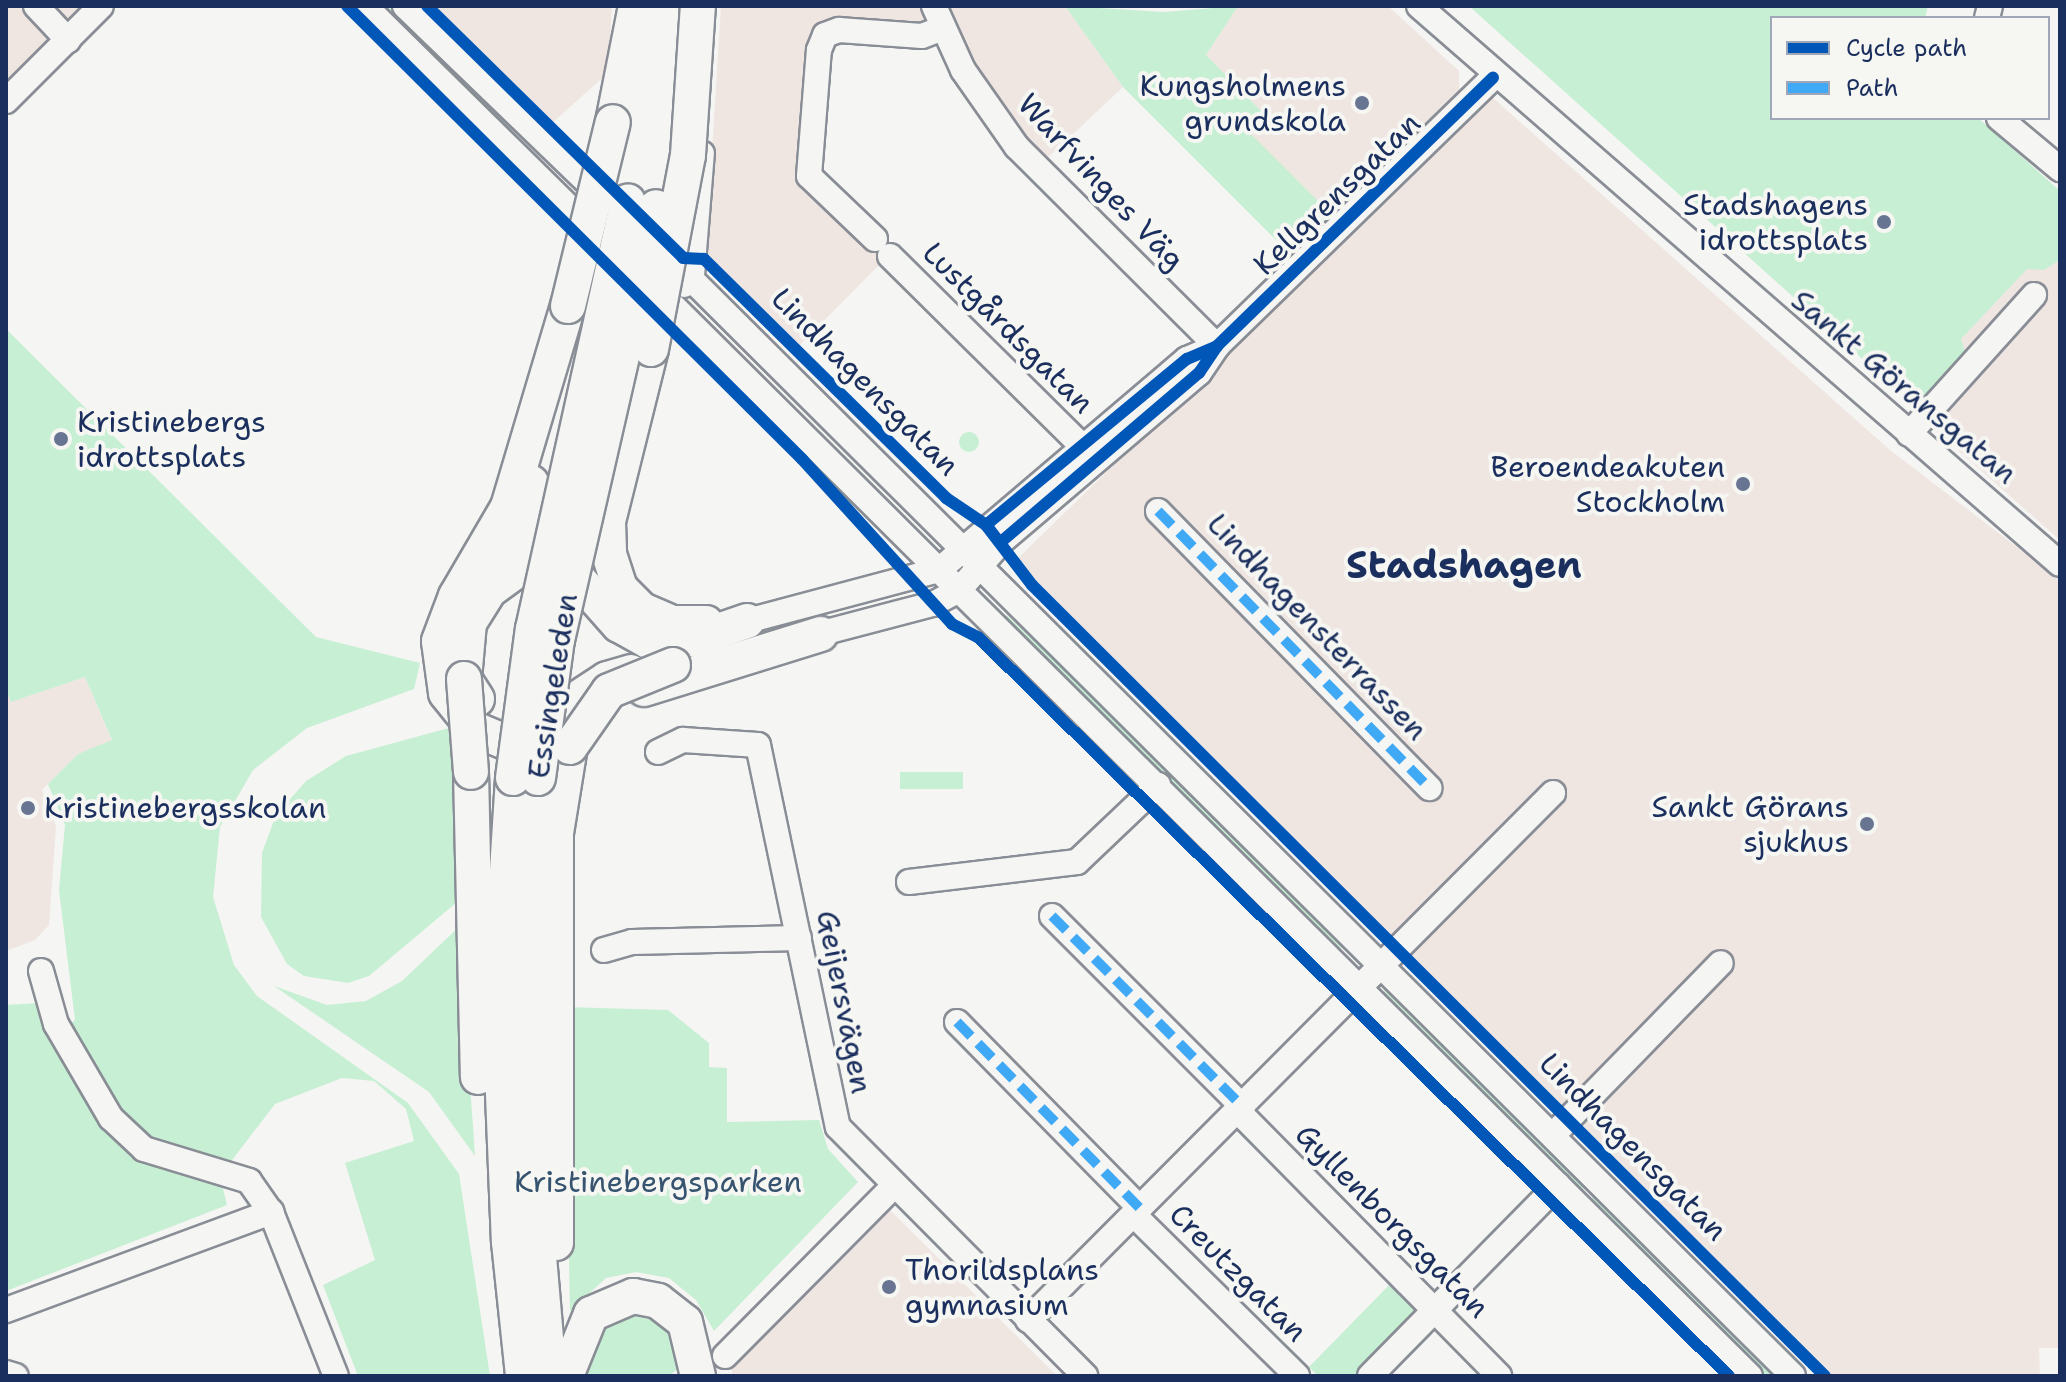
<!DOCTYPE html>
<html>
<head>
<meta charset="utf-8">
<style>
  body { margin:0 }
  #map { position:relative; width:2066px; height:1382px; overflow:hidden; background:#f5f5f3; font-family:"Shantell Sans",sans-serif }
  div>[style] { position:absolute }
  [style*='--x'] { left:calc(var(--x)*1px); top:calc(var(--y)*1px); width:calc(var(--w)*1px); rotate:calc(var(--a)*1deg) }
  .built>* { inset:0; background:#efe6e2 }
  .green>* { inset:0; background:#c7efd3 }
  .round { border-radius:50% }
  .roads { filter:drop-shadow(2px 0 #898d95) drop-shadow(-2px 0 #898d95) drop-shadow(0 2px #898d95) drop-shadow(0 -2px #898d95) }
  .minor>* { height:24px; margin:-12px; padding:0 12px; transform-origin:12px; border-radius:12px; background:#f5f5f3 }
  .highway>* { height:34px; margin:-17px; padding:0 17px; transform-origin:17px; border-radius:17px; background:#f5f5f3 }
  .bridges { filter:drop-shadow(2px 0 #898d95) drop-shadow(-2px 0 #898d95) drop-shadow(0 2px #898d95) drop-shadow(0 -2px #898d95) }
  .highway-bridge>* { height:34px; margin:-17px; padding:0 17px; transform-origin:17px; border-radius:17px; background:#f5f5f3 }
  .quiet>* { height:10px; margin-top:-5px; transform-origin:0; background:repeating-linear-gradient(90deg,#3fa9f5 0 20px,transparent 0 30px) }
  .cycleway>* { height:12px; margin:-6px; padding:0 6px; transform-origin:6px; border-radius:6px; background:#0057b8 }
  .dots>* { width:22px; height:22px; translate:-50% -50%; box-sizing:border-box; border:4px solid #f6f6f2; border-radius:50% }
  span { translate:-50% -50%; white-space:nowrap; text-align:center; line-height:1.15; -webkit-text-stroke:8px #f6f6f2; paint-order:stroke }
  .poi-label { font-size:30px; color:#1b2f5e }
  .right { translate:-100% -50%; text-align:right }
  .left { translate:0 -50%; text-align:left }
  .street-label { font-size:30px; color:#1b2f5e }
  .park-label { font-size:30px; color:#365470 }
  .district-label { font-size:38px; color:#1b2f5e; font-weight:700 }
  .frame { position:absolute; inset:0; border:8px solid #1b2f5e; pointer-events:none }
  .legend { position:absolute; left:1770px; top:16px; width:280px; height:104px; box-sizing:border-box; background:#f6f6f2; border:2px solid #9ea6b7; margin:0; padding:10px 14px; list-style:none; font-size:24px; color:#1b2f5e }
  .legend li { display:flex; align-items:center; gap:16px; height:40px }
  .legend b { width:40px; border:2px solid #9ea6b7 }
</style>
</head>
<body>
<div id="map">
  <div class="built">
    <i style="clip-path:polygon(6px 6px,80px 6px,6px 80px)"></i>
    <i style="clip-path:polygon(431px 6px,612px 6px,608px 73px,552px 123px)"></i>
    <i style="clip-path:polygon(721px 6px,1065px 6px,1123px 87px,1037px 168px,949px 40px,823px 39px,816px 180px,889px 255px,797px 348px,705px 262px)"></i>
    <i style="clip-path:polygon(1238px 6px,1388px 6px,1459px 71px,1459px 91px,1330px 213px,1249px 133px,1266px 116px,1206px 55px)"></i>
    <i style="clip-path:polygon(1492px 97px,1890px 450px,2060px 580px,2060px 1348px,2039px 1348px,2040px 1376px,1826px 1376px,1013px 563px)"></i>
    <i style="clip-path:polygon(2060px 253px,2060px 540px,1937px 432px,1927px 398px,1961px 339px,2003px 293px,2027px 268px)"></i>
    <i style="clip-path:polygon(85px 677px,112px 741px,78px 754px,42px 790px,56px 826px,49px 925px,35px 940px,6px 951px,6px 689px,11px 702px)"></i>
    <i style="clip-path:polygon(887px 1207px,1057px 1376px,732px 1376px,732px 1368px)"></i>
  </div>
  <div class="green">
    <i style="clip-path:polygon(374px 6px,395px 6px,516px 127px,506px 137px)"></i>
    <i style="clip-path:polygon(1065px 6px,1164px 12px,1238px 6px,1206px 55px,1266px 116px,1250px 133px,1330px 213px,1291px 255px,1123px 87px)"></i>
    <i style="clip-path:polygon(1469px 6px,1928px 6px,1925px 18px,1772px 18px,1772px 118px,1978px 118px,2060px 191px,2060px 260px,2044px 270px,2027px 269px,1961px 339px,1966px 354px,1927px 398px,1907px 399px)"></i>
    <i style="clip-path:polygon(6px 329px,316px 637px,420px 663px,414px 689px,307px 728px,253px 770px,220px 827px,213px 897px,234px 965px,257px 996px,408px 1103px,459px 1174px,490px 1376px,358px 1376px,323px 1285px,375px 1260px,345px 1163px,414px 1141px,406px 1109px,374px 1081px,342px 1078px,275px 1104px,226px 1168px,147px 1142px,117px 1115px,64px 1029px,75px 1020px,59px 890px,65px 825px,48px 784px,78px 754px,112px 740px,85px 677px,11px 702px,6px 689px)"></i>
    <i class="round" style="left:959px;top:432px;width:20px;height:20px"></i>
    <i style="clip-path:polygon(1007px 615px,1348px 942px,1337px 952px,1003px 620px)"></i>
    <i style="clip-path:polygon(460px 725px,463px 897px,369px 976px,348px 983px,304px 976px,287px 964px,261px 917px,262px 853px,276px 815px,306px 781px,346px 756px)"></i>
    <i style="clip-path:polygon(900px 772px,963px 772px,963px 789px,900px 789px)"></i>
    <i style="clip-path:polygon(463px 923px,466px 1025px,475px 1156px,429px 1092px,274px 986px,327px 1005px,366px 1001px,402px 981px)"></i>
    <i style="clip-path:polygon(1388px 986px,1589px 1182px,1579px 1193px,1381px 994px)"></i>
    <i style="clip-path:polygon(39px 1003px,71px 1074px,108px 1126px,221px 1180px,227px 1205px,6px 1291px,6px 1005px)"></i>
    <i style="clip-path:polygon(564px 1007px,668px 1010px,709px 1043px,709px 1067px,727px 1068px,727px 1122px,819px 1120px,828px 1149px,858px 1182px,714px 1331px,696px 1300px,669px 1278px,636px 1272px,606px 1278px,570px 1311px)"></i>
    <i style="clip-path:polygon(1599px 1192px,1783px 1376px,1763px 1376px,1588px 1202px)"></i>
    <i style="clip-path:polygon(1394px 1280px,1424px 1309px,1358px 1376px,1318px 1376px,1309px 1367px)"></i>
    <i style="clip-path:polygon(633px 1307px,673px 1322px,686px 1362px,669px 1376px,576px 1376px,590px 1335px)"></i>
  </div>
  <div class="roads">
    <div class="minor">
      <i style="--x:36;--y:6;--w:47;--a:46.7"></i>
      <i style="--x:365;--y:6;--w:326;--a:44.6"></i>
      <i style="--x:405;--y:6;--w:278;--a:44"></i>
      <i style="--x:934;--y:6;--w:70;--a:65.6"></i>
      <i style="--x:963;--y:70;--w:94;--a:55"></i>
      <i style="--x:1017;--y:147;--w:282;--a:44.9"></i>
      <i style="--x:1419;--y:6;--w:850;--a:41.04"></i>
      <i style="--x:1987;--y:18;--w:12;--a:-76"></i>
      <i style="--x:6;--y:101;--w:134;--a:-45"></i>
      <i style="--x:1999;--y:118;--w:80;--a:39.9"></i>
      <i style="--x:875;--y:239;--w:91;--a:-136.3"></i>
      <i style="--x:809;--y:176;--w:126;--a:-85.5"></i>
      <i style="--x:819;--y:50;--w:16;--a:-68"></i>
      <i style="--x:825;--y:35;--w:15;--a:-20"></i>
      <i style="--x:839;--y:30;--w:83;--a:4.1"></i>
      <i style="--x:922;--y:36;--w:22;--a:-21"></i>
      <i style="--x:659;--y:247;--w:1600;--a:44.87"></i>
      <i style="--x:890;--y:256;--w:269;--a:44.7"></i>
      <i style="--x:684;--y:285;--w:12;--a:-48"></i>
      <i style="--x:692;--y:276;--w:123;--a:-85.4"></i>
      <i style="--x:654;--y:287;--w:1545;--a:44.82"></i>
      <i style="--x:1909;--y:434;--w:187;--a:-48"></i>
      <i style="--x:1158;--y:511;--w:388;--a:45.6"></i>
      <i style="--x:747;--y:621;--w:199;--a:-14.9"></i>
      <i style="--x:939;--y:570;--w:326;--a:-40.4"></i>
      <i style="--x:1187;--y:359;--w:33;--a:-23"></i>
      <i style="--x:807;--y:637;--w:130;--a:-14.7"></i>
      <i style="--x:933;--y:604;--w:30;--a:-28"></i>
      <i style="--x:959;--y:590;--w:65;--a:-48.7"></i>
      <i style="--x:1002;--y:541;--w:259;--a:-40.5"></i>
      <i style="--x:1199;--y:373;--w:32;--a:-56"></i>
      <i style="--x:1217;--y:346;--w:385;--a:-44.2"></i>
      <i style="--x:658;--y:752;--w:28;--a:-26"></i>
      <i style="--x:683;--y:740;--w:75;--a:3.8"></i>
      <i style="--x:758;--y:745;--w:390;--a:78.2"></i>
      <i style="--x:838;--y:1127;--w:351;--a:45.2"></i>
      <i style="--x:909;--y:882;--w:169;--a:-6.8"></i>
      <i style="--x:1077;--y:862;--w:112;--a:-43.5"></i>
      <i style="--x:1052;--y:916;--w:270;--a:45"></i>
      <i style="--x:604;--y:950;--w:29;--a:-16"></i>
      <i style="--x:632;--y:942;--w:167;--a:-1.4"></i>
      <i style="--x:41;--y:971;--w:55;--a:74.2"></i>
      <i style="--x:56;--y:1024;--w:109;--a:59.7"></i>
      <i style="--x:111;--y:1118;--w:45;--a:43.2"></i>
      <i style="--x:144;--y:1149;--w:110;--a:16.9"></i>
      <i style="--x:249;--y:1181;--w:38;--a:55"></i>
      <i style="--x:271;--y:1212;--w:176;--a:68.4"></i>
      <i style="--x:957;--y:1022;--w:261;--a:45.5"></i>
      <i style="--x:1238;--y:1111;--w:372;--a:45.4"></i>
      <i style="--x:1553;--y:1135;--w:240;--a:-45.7"></i>
      <i style="--x:1134;--y:1215;--w:229;--a:44.6"></i>
      <i style="--x:6;--y:1310;--w:283;--a:-20.3"></i>
      <i style="--x:1028;--y:1320;--w:744;--a:-45.11"></i>
      <i style="--x:725;--y:1356;--w:240;--a:-45.2"></i>
      <i style="--x:6;--y:1373;--w:10;--a:17"></i>
      <i style="--x:1370;--y:1376;--w:268;--a:-45.5"></i>
    </div>
    <div class="highway">
      <i style="--x:613;--y:122;--w:118;--a:-78.8"></i>
      <i style="--x:628;--y:201;--w:197;--a:-81.5"></i>
      <i style="--x:656;--y:207;--w:200;--a:-82.5"></i>
      <i style="--x:651;--y:349;--w:178;--a:104"></i>
      <i style="--x:608;--y:522;--w:32;--a:88"></i>
      <i style="--x:609;--y:554;--w:36;--a:72"></i>
      <i style="--x:620;--y:588;--w:31;--a:45"></i>
      <i style="--x:642;--y:610;--w:34;--a:23"></i>
      <i style="--x:673;--y:623;--w:33;--a:0"></i>
      <i style="--x:506;--y:575;--w:38;--a:-63"></i>
      <i style="--x:523;--y:541;--w:59;--a:-82.1"></i>
      <i style="--x:644;--y:689;--w:185;--a:-17.3"></i>
      <i style="--x:477;--y:699;--w:24;--a:-123"></i>
      <i style="--x:464;--y:679;--w:56;--a:-84.9"></i>
      <i style="--x:469;--y:623;--w:39;--a:-58"></i>
      <i style="--x:490;--y:590;--w:39;--a:-36"></i>
      <i style="--x:522;--y:567;--w:28;--a:0"></i>
      <i style="--x:550;--y:567;--w:32;--a:24"></i>
      <i style="--x:579;--y:580;--w:60;--a:48.4"></i>
      <i style="--x:619;--y:625;--w:33;--a:29"></i>
      <i style="--x:648;--y:641;--w:47;--a:-2.4"></i>
      <i style="--x:695;--y:639;--w:55;--a:-19.1"></i>
      <i style="--x:521;--y:722;--w:28;--a:-10"></i>
      <i style="--x:549;--y:717;--w:69;--a:-33.2"></i>
      <i style="--x:607;--y:679;--w:25;--a:-16"></i>
      <i style="--x:546;--y:744;--w:36;--a:180"></i>
      <i style="--x:510;--y:744;--w:38;--a:-157"></i>
      <i style="--x:475;--y:729;--w:46;--a:-128.9"></i>
      <i style="--x:446;--y:693;--w:52;--a:-97.7"></i>
      <i style="--x:439;--y:641;--w:48;--a:-69.3"></i>
      <i style="--x:456;--y:596;--w:103;--a:-59.7"></i>
      <i style="--x:508;--y:507;--w:210;--a:-73.4"></i>
      <i style="--x:471;--y:772;--w:305;--a:88.7"></i>
      <i style="--x:513;--y:778;--w:217;--a:93.7"></i>
      <i style="--x:499;--y:995;--w:247;--a:87.7"></i>
      <i style="--x:509;--y:1242;--w:135;--a:84"></i>
      <i style="--x:538;--y:778;--w:327;--a:92.1"></i>
      <i style="--x:526;--y:1105;--w:272;--a:85.1"></i>
      <i style="--x:556;--y:1243;--w:410;--a:-90"></i>
      <i style="--x:556;--y:833;--w:87;--a:-80.8"></i>
      <i style="--x:566;--y:1376;--w:67;--a:-68"></i>
      <i style="--x:591;--y:1314;--w:46;--a:-23.2"></i>
      <i style="--x:633;--y:1296;--w:25;--a:11"></i>
      <i style="--x:658;--y:1301;--w:34;--a:38"></i>
      <i style="--x:685;--y:1322;--w:56;--a:76.5"></i>
    </div>
  </div>
  <div class="bridges">
    <div class="highway-bridge">
      <i style="--x:568;--y:306;--w:189;--a:-76.3"></i>
      <i style="--x:651;--y:349;--w:197;--a:-79.2"></i>
      <i style="--x:688;--y:155;--w:149;--a:-86.2"></i>
      <i style="--x:464;--y:679;--w:93;--a:85.7"></i>
      <i style="--x:570;--y:747;--w:68;--a:-55.1"></i>
      <i style="--x:609;--y:691;--w:69;--a:-22.1"></i>
      <i style="--x:513;--y:778;--w:150;--a:-82.4"></i>
      <i style="--x:533;--y:629;--w:438;--a:-77.5"></i>
      <i style="--x:538;--y:778;--w:139;--a:-82.2"></i>
      <i style="--x:557;--y:640;--w:444;--a:-77.1"></i>
    </div>
  </div>
  <div class="quiet">
    <i style="--x:1158;--y:511;--w:388;--a:45.6"></i>
    <i style="--x:1052;--y:916;--w:270;--a:45"></i>
    <i style="--x:957;--y:1022;--w:261;--a:45.5"></i>
  </div>
  <div class="cycleway">
    <i style="--x:347;--y:6;--w:642;--a:44.87"></i>
    <i style="--x:802;--y:459;--w:223;--a:47.7"></i>
    <i style="--x:952;--y:624;--w:30;--a:27"></i>
    <i style="--x:979;--y:638;--w:1052;--a:44.54"></i>
    <i style="--x:427;--y:6;--w:359;--a:44.5"></i>
    <i style="--x:683;--y:258;--w:21;--a:3"></i>
    <i style="--x:704;--y:259;--w:340;--a:44.6"></i>
    <i style="--x:946;--y:498;--w:48;--a:34"></i>
    <i style="--x:986;--y:525;--w:76;--a:52.5"></i>
    <i style="--x:1032;--y:585;--w:1120;--a:44.93"></i>
    <i style="--x:986;--y:525;--w:261;--a:-39.6"></i>
    <i style="--x:1187;--y:359;--w:33;--a:-23"></i>
    <i style="--x:1002;--y:541;--w:259;--a:-40.5"></i>
    <i style="--x:1199;--y:373;--w:32;--a:-56"></i>
    <i style="--x:1217;--y:346;--w:385;--a:-44.2"></i>
  </div>
  <div class="dots">
    <i style="left:1362px;top:103px;background:#677492"></i>
    <i style="left:1884px;top:222px;background:#677492"></i>
    <i style="left:61px;top:439px;background:#677492"></i>
    <i style="left:1743px;top:484px;background:#677492"></i>
    <i style="left:28px;top:808px;background:#677492"></i>
    <i style="left:1867px;top:824px;background:#677492"></i>
    <i style="left:889px;top:1287px;background:#677492"></i>
  </div>
  <div class="poi-label">
    <span class="right" style="left:1346px;top:103px">Kungsholmens<br>grundskola</span>
    <span class="right" style="left:1868px;top:222px">Stadshagens<br>idrottsplats</span>
    <span class="left" style="left:77px;top:439px">Kristinebergs<br>idrottsplats</span>
    <span class="right" style="left:1725px;top:484px">Beroendeakuten<br>Stockholm</span>
    <span class="right" style="left:1849px;top:824px">Sankt Görans<br>sjukhus</span>
    <span class="left" style="left:44px;top:808px">Kristinebergsskolan</span>
    <span class="left" style="left:905px;top:1287px">Thorildsplans<br>gymnasium</span>
  </div>
  <div class="street-label">
    <span style="left:1101px;top:182px;rotate:47deg">Warfvinges Väg</span>
    <span style="left:1337px;top:194px;rotate:-44deg">Kellgrensgatan</span>
    <span style="left:1008px;top:328px;rotate:45deg">Lustgårdsgatan</span>
    <span style="left:865px;top:382px;rotate:45deg">Lindhagensgatan</span>
    <span style="left:1904px;top:387px;rotate:40deg">Sankt Göransgatan</span>
    <span style="left:1317px;top:627px;rotate:46deg">Lindhagensterrassen</span>
    <span style="left:553px;top:686px;rotate:-81deg">Essingeleden</span>
    <span style="left:844px;top:1002px;rotate:79deg">Geijersvägen</span>
    <span style="left:1633px;top:1147px;rotate:45deg">Lindhagensgatan</span>
    <span style="left:1392px;top:1221px;rotate:45deg">Gyllenborgsgatan</span>
    <span style="left:1238px;top:1273px;rotate:45deg">Creutzgatan</span>
  </div>
  <div class="park-label">
    <span style="left:658px;top:1182px">Kristinebergsparken</span>
  </div>
  <div class="district-label">
    <span style="left:1464px;top:565px">Stadshagen</span>
  </div>
  <div class="frame"></div>
  <ul class="legend">
  <li><b style="height:10px;background:#0057b8"></b>Cycle path</li>
  <li><b style="height:10px;background:#3fa9f5"></b>Path</li>
  </ul>
</div>
</body>
</html>
